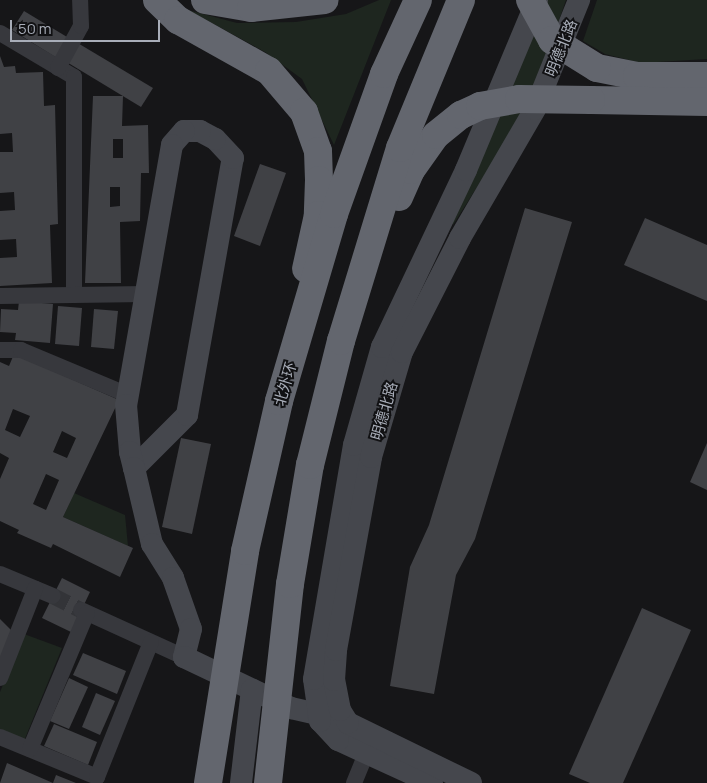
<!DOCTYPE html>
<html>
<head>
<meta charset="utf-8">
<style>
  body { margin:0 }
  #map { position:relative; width:707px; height:783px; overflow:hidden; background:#161618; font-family:Manrope,"Noto Sans SC",sans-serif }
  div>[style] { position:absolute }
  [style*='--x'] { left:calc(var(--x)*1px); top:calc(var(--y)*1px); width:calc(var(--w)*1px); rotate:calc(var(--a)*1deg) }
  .green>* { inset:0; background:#1e261f }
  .building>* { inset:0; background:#404145 }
  .street-tunnel>* { height:16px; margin-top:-8px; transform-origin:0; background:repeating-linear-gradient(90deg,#333438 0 16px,transparent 0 24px) }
  .street>* { height:16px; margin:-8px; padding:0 8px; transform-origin:8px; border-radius:8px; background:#37383d }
  .secondary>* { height:22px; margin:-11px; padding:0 11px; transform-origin:11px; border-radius:11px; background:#45474d }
  .highway>* { height:28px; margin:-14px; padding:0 14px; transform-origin:14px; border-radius:14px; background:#63666e }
  .highway-bridge>* { height:28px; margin:-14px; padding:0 14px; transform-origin:14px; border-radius:14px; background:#63666e }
  span { translate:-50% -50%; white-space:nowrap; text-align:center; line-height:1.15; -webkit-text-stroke:4px #111113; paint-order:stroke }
  .street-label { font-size:15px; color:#a8adb8 }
  .scale { position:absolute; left:10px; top:20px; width:150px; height:22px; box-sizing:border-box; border:2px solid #a8adb8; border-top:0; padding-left:6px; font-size:15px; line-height:18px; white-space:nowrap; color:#a8adb8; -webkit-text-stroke:4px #111113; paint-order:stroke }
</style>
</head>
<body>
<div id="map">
  <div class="green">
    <i style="clip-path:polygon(379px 0,391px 0,334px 145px,302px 79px,265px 52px,188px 10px,237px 23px,296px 22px,346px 14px)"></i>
    <i style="clip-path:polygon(547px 0,566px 0,541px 72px,515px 127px,453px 225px,452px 220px)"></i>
    <i style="clip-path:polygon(597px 0,707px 0,707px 59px,641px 63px,605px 54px,583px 41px)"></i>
    <i style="clip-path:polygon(74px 493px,125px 515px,128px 546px,63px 517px)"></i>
    <i style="clip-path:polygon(24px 634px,62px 648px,24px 741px,0 731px,0 692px)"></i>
  </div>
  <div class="building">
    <i style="clip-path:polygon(24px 11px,72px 40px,60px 60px,12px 30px)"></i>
    <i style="clip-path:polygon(76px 42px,153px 88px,141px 107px,65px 61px)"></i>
    <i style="clip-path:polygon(0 56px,4px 67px,15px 66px,16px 73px,43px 72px,44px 106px,55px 105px,58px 224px,50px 225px,52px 283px,0 286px,0 258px,17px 257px,16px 239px,0 240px,0 211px,15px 210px,14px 192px,0 193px,0 152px,13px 152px,12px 133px,0 134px)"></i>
    <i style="clip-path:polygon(evenodd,93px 96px,123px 96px,122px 126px,148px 125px,149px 173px,141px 173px,140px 221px,120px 222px,121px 283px,85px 283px,93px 96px,113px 139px,123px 139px,123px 158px,113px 158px,113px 139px,93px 96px,110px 187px,120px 187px,120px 206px,110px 207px,110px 187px)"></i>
    <i style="clip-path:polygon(260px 164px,286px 173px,260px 246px,234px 236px)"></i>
    <i style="clip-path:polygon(525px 208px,572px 222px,475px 539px,456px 575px,434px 694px,390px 686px,410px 567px,429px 525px)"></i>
    <i style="clip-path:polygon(645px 218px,707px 245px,707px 301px,624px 265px)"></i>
    <i style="clip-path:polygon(19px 301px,53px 304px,50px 343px,15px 340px,16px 333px,0 332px,1px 309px,18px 310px)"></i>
    <i style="clip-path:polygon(58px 306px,82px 308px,79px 346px,55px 344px)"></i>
    <i style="clip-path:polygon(94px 309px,118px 311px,114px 349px,91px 347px)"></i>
    <i style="clip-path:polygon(evenodd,14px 354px,119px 400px,63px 517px,133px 548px,120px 577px,53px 544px,51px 548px,17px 533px,19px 530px,0 521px,0 479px,9px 458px,0 453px,0 362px,9px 366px,14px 354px,13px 409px,30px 416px,20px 437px,5px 430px,13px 409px,14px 354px,62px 431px,76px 438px,67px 458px,53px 452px,62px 431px,14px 354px,46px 474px,59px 480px,46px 510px,33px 504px,46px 474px)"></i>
    <i style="clip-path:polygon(181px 438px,211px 444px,192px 534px,162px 527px)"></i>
    <i style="clip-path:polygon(707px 443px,707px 490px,690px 482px)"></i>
    <i style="clip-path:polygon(62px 578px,90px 592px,71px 632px,42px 618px)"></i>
    <i style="clip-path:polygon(642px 608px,691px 630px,623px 783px,590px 783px,569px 774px)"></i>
    <i style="clip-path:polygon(0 619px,12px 631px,0 662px)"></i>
    <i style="clip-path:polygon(83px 653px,126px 671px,117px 694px,73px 675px)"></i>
    <i style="clip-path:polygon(69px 678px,88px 687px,69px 729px,50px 721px)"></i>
    <i style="clip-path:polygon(96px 693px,115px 701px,100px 735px,82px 727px)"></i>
    <i style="clip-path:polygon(54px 724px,97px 742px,88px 765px,44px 746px)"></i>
    <i style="clip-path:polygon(7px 763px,53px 783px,56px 775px,76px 783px,0 783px)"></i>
  </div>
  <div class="street-tunnel">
    <i style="--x:53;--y:596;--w:31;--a:27"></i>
  </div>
  <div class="street">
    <i style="--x:0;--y:33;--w:86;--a:30.7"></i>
    <i style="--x:74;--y:77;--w:218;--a:90"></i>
    <i style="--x:58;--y:68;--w:48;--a:-61.3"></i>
    <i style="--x:81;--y:26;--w:26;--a:-92"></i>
    <i style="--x:0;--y:296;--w:146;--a:-0.8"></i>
    <i style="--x:0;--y:350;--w:21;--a:0"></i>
    <i style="--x:21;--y:350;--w:116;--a:22.8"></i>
    <i style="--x:0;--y:574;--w:57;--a:22.5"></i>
    <i style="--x:81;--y:610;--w:113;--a:24.5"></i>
    <i style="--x:0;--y:678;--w:96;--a:-68.5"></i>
    <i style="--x:0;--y:737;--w:105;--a:22.4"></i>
    <i style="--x:97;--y:777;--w:145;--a:-68.2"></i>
    <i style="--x:30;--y:749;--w:147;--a:-67.3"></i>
    <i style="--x:354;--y:783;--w:42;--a:-67.7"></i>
  </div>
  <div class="secondary">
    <i style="--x:134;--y:468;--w:75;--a:-45"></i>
    <i style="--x:187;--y:415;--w:261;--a:-79.9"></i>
    <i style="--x:233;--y:158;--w:26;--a:-133"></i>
    <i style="--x:215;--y:139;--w:17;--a:-152"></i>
    <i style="--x:200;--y:131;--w:16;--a:180"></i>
    <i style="--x:184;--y:131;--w:18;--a:131"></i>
    <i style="--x:172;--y:145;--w:264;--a:100"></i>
    <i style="--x:126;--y:405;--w:47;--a:85.1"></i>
    <i style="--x:130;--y:452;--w:16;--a:76"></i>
    <i style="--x:134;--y:468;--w:78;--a:76.7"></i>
    <i style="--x:152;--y:544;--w:40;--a:58"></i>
    <i style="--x:173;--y:578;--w:54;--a:70.6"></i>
    <i style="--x:191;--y:629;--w:29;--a:104"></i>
    <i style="--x:184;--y:657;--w:119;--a:25.5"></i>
    <i style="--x:291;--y:708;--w:28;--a:13"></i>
    <i style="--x:318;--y:714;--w:22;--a:-10"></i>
    <i style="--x:241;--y:783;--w:94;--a:-83.3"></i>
    <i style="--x:432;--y:783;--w:103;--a:-155.4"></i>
    <i style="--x:338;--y:740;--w:26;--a:-133"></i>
    <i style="--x:320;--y:721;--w:42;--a:-98.1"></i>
    <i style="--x:314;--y:679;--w:237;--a:-80.3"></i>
    <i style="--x:354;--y:445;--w:102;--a:-74.1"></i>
    <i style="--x:382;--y:347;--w:196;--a:-64.6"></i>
    <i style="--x:466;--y:170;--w:184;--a:-67.3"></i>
    <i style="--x:471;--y:783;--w:137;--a:-154"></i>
    <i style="--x:348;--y:723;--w:15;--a:-122"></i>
    <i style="--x:340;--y:710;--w:31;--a:-101"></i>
    <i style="--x:334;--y:680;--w:30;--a:-86"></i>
    <i style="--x:336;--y:650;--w:196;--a:-79.7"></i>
    <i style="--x:371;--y:457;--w:109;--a:-73.6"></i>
    <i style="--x:402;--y:352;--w:128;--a:-63"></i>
    <i style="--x:460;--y:238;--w:149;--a:-59.8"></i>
    <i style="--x:535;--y:109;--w:118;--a:-68"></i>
  </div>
  <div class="highway">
    <i style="--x:157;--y:0;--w:29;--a:44"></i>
    <i style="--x:178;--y:20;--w:104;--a:29.3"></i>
    <i style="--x:269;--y:71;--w:54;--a:49.5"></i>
    <i style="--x:304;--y:112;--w:41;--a:70.3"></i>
    <i style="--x:318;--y:151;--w:29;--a:88"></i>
    <i style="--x:319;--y:180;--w:35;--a:92"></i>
    <i style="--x:318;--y:215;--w:55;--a:102.5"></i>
    <i style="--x:205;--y:0;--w:47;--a:9.9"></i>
    <i style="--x:251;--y:8;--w:74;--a:-6.2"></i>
    <i style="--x:597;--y:68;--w:41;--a:11.3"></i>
    <i style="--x:637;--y:76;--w:70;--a:0"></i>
    <i style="--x:591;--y:100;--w:116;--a:1"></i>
  </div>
  <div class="highway-bridge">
    <i style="--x:530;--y:0;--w:46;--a:61.2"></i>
    <i style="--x:552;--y:40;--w:53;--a:31.9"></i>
    <i style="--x:399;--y:197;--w:30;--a:-66"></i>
    <i style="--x:411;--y:170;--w:43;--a:-54.5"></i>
    <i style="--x:436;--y:135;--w:32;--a:-39"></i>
    <i style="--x:461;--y:115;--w:21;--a:-25"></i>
    <i style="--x:480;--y:106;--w:40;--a:-10"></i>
    <i style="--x:519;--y:99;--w:72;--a:0.8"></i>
    <i style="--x:208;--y:783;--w:235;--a:-80.9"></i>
    <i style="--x:245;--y:551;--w:154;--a:-77.2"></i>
    <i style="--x:279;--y:401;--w:195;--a:-73.6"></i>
    <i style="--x:334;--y:214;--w:149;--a:-70.3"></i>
    <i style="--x:384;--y:74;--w:81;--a:-65.3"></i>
    <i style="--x:268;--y:783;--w:200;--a:-83.7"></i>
    <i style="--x:290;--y:584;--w:121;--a:-80.5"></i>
    <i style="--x:310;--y:465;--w:128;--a:-76"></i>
    <i style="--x:341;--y:341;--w:202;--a:-73"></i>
    <i style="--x:400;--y:148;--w:160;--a:-67.6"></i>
  </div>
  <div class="street-label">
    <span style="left:561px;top:48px;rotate:-68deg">明德北路</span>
    <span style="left:285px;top:384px;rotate:-74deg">北外环</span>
    <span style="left:384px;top:411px;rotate:-74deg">明德北路</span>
  </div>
  <div class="scale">50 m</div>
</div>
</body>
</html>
